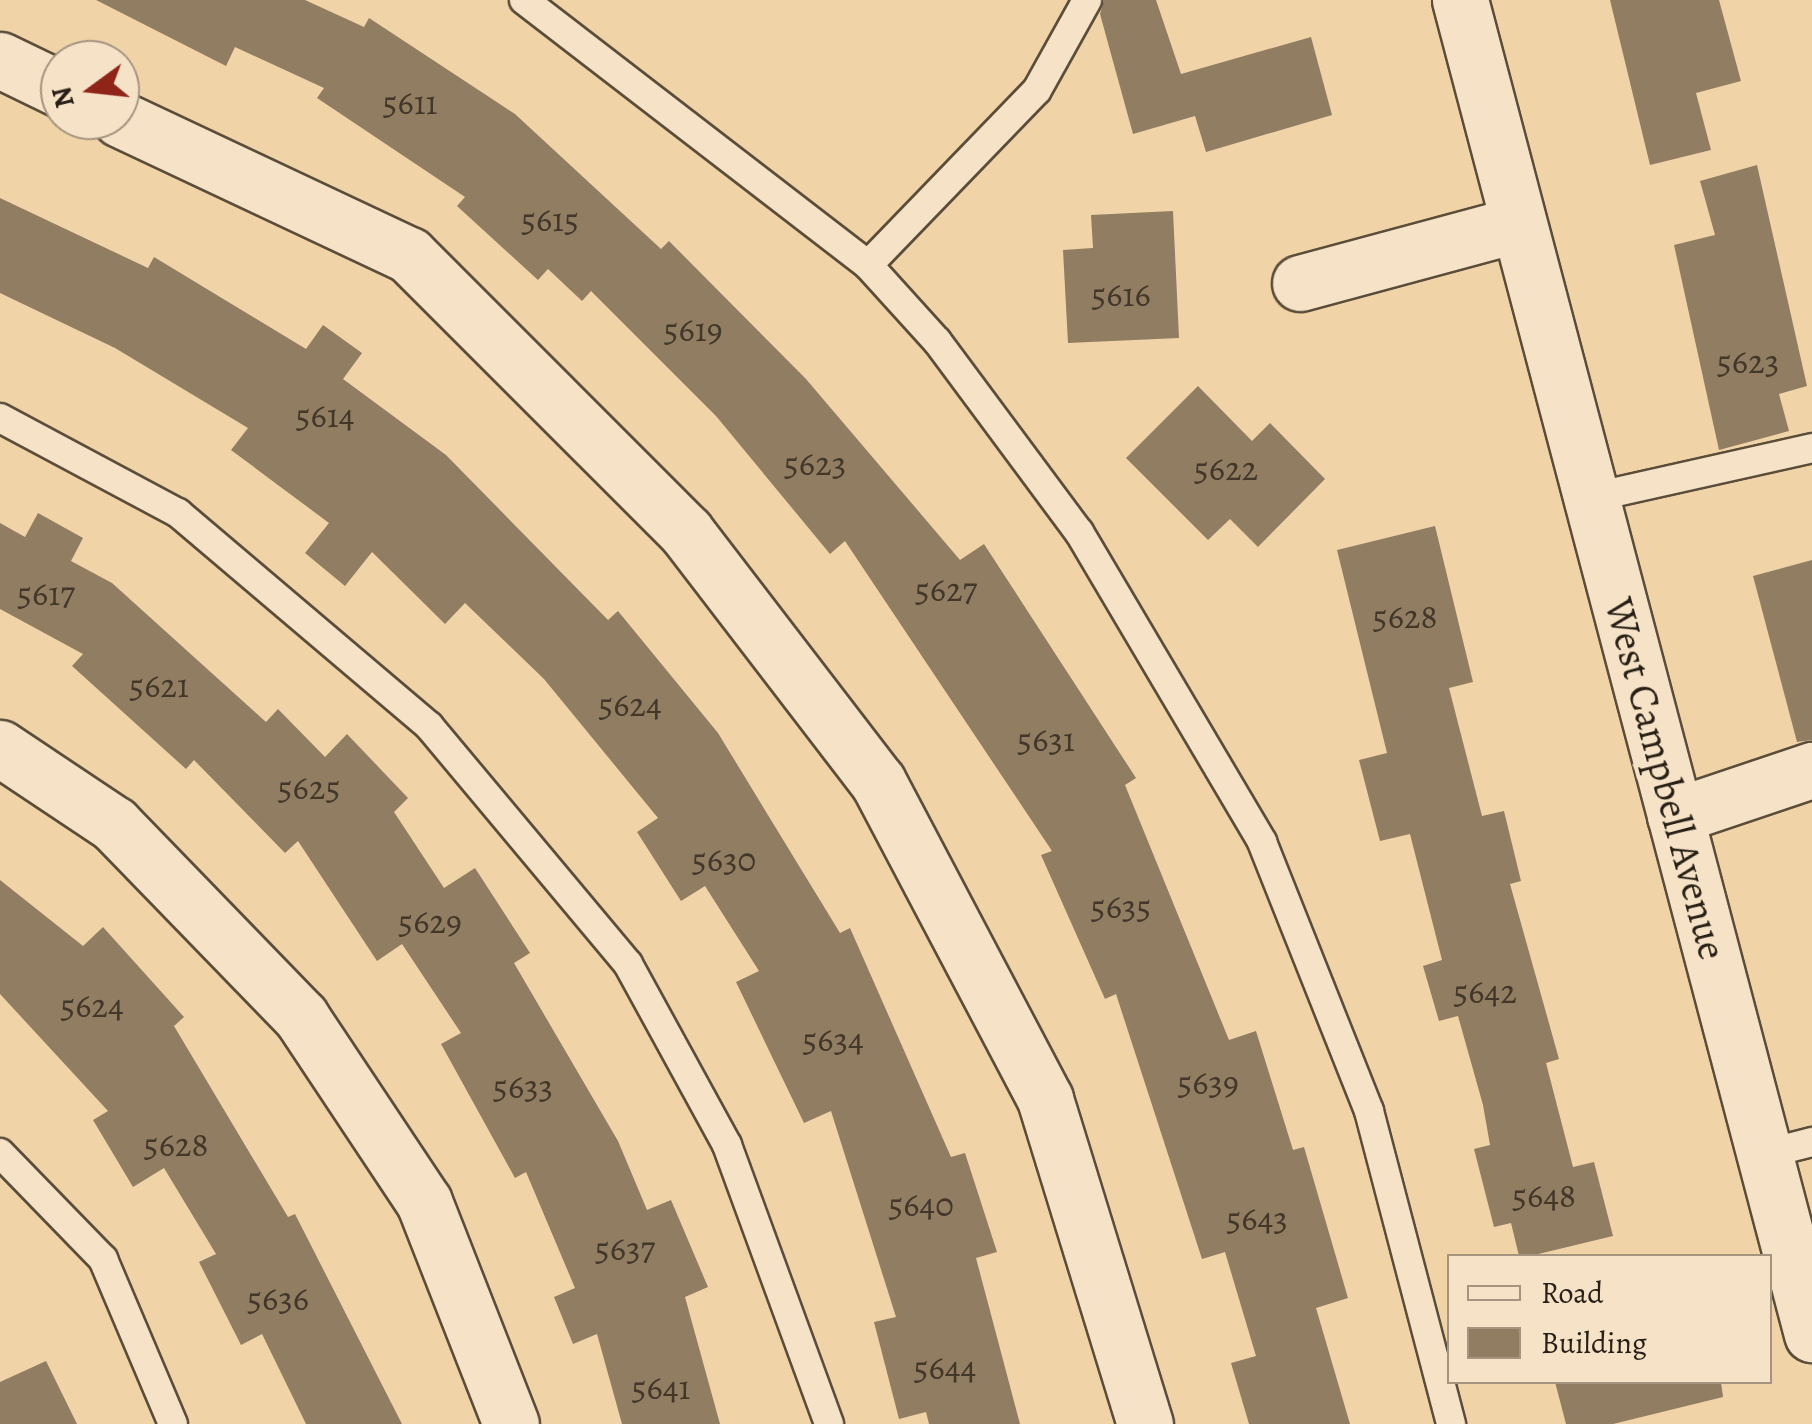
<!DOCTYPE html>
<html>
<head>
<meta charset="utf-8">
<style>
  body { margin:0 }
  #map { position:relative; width:1812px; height:1424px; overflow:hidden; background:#f1d3a8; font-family:Alegreya,serif }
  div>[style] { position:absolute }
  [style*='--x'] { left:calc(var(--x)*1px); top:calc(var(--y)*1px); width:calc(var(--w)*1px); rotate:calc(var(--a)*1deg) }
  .building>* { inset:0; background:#917d62 }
  .roads { filter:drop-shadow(2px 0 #5a4d3a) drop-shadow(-2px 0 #5a4d3a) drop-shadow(0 2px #5a4d3a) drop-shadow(0 -2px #5a4d3a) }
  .service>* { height:28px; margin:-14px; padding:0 14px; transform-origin:14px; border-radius:14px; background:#f6e2c6 }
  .minor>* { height:55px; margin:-27.5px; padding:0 27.5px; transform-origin:27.5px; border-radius:27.5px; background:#f6e2c6 }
  .tertiary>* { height:55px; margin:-27.5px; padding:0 27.5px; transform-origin:27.5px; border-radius:27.5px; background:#f6e2c6 }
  span { translate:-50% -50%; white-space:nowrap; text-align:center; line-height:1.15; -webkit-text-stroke:8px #f6e2c6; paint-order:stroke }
  .number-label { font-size:35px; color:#423729 }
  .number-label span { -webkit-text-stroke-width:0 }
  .street-label { font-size:40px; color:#282016 }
  .legend { position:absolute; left:1447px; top:1254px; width:325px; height:130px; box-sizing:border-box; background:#f6e2c6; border:2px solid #a49480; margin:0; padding:12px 18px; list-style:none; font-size:30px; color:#282016 }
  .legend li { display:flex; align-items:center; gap:20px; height:50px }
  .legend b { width:50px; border:2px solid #a49480 }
  .north { position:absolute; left:40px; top:40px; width:100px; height:100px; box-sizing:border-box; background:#f6e2c6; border:2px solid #a49480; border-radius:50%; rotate:255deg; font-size:28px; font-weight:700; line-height:40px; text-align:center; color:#282016 }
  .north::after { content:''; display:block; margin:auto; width:35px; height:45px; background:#8f2418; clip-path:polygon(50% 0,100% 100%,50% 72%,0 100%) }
</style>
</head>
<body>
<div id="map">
  <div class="building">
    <i style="clip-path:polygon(96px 0,305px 0,364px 27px,369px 18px,515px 114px,661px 249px,669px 241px,806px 379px,960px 560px,984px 544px,1136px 778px,1125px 785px,1229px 1040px,1256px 1031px,1293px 1150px,1304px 1147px,1348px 1298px,1316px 1308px,1350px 1424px,1249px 1424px,1231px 1363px,1256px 1356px,1225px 1252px,1202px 1259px,1116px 994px,1105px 999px,1041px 855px,1052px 851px,845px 541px,830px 554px,716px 416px,591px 291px,582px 301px,548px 269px,538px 280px,457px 206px,465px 197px,317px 98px,324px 88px,235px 47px,226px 66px)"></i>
    <i style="clip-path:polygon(1104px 0,1156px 0,1181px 74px,1311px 37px,1332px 115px,1206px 152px,1195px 116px,1133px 134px,1100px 14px)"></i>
    <i style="clip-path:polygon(1610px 0,1719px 0,1741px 81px,1696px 93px,1711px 150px,1650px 165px)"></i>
    <i style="clip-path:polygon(1757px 165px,1807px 386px,1779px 394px,1789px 431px,1719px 450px,1674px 245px,1715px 235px,1700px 181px)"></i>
    <i style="clip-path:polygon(0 198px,148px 268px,154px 257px,306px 349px,323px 325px,362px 353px,343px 379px,446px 455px,608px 620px,618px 611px,718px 733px,840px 933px,850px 928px,951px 1157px,965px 1153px,997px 1252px,976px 1258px,1020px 1424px,929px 1424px,926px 1412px,899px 1419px,874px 1322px,896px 1317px,831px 1111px,804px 1123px,736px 982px,759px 971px,705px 886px,681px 901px,637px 832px,658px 818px,544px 679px,465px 603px,445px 624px,372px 552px,345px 586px,305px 553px,329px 523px,231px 450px,248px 428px,115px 348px,0 293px)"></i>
    <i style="clip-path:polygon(1173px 211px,1179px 338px,1068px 343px,1063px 250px,1093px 248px,1091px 215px)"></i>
    <i style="clip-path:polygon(1198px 386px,1252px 441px,1270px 423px,1325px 479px,1258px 547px,1230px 519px,1208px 540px,1126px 458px)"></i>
    <i style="clip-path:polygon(38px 513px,83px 538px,71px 561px,112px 583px,266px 722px,278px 709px,325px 757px,347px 734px,408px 798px,394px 812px,444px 888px,475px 868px,530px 953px,514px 963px,618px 1141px,647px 1210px,671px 1200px,708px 1287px,685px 1297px,720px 1424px,622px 1424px,597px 1334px,573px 1344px,554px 1297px,575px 1288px,526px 1172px,515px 1178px,441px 1044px,461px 1033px,402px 944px,377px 961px,298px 841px,285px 853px,194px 760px,186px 769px,72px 666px,83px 654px,0 609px,0 523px,25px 537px)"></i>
    <i style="clip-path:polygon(1435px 526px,1473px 682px,1449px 688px,1482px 816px,1504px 811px,1521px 881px,1510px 884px,1559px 1059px,1546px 1063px,1573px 1167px,1594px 1162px,1613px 1236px,1530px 1256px,1519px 1256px,1511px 1223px,1494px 1227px,1474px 1149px,1490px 1145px,1483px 1105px,1458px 1016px,1439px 1021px,1423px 966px,1442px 960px,1410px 834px,1380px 841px,1359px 760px,1387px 753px,1337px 550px)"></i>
    <i style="clip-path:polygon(1812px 560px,1812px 740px,1797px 742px,1753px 576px)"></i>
    <i style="clip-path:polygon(0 880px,83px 946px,103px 927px,184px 1017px,174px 1026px,288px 1217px,295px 1214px,402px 1424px,306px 1424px,262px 1334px,241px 1345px,199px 1262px,216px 1254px,164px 1168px,133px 1187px,93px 1120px,108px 1111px,0 994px)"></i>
    <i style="clip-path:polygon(46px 1361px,77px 1424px,0 1424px,0 1382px)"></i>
    <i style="clip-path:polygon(1555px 1382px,1721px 1382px,1723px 1397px,1613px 1424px,1566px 1424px)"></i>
  </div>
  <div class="roads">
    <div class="service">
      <i style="--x:524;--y:0;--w:434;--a:37.6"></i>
      <i style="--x:868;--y:265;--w:103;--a:47.8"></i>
      <i style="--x:937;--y:341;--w:238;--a:53.4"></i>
      <i style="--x:1079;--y:532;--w:360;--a:59.4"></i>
      <i style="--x:1262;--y:842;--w:289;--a:68.3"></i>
      <i style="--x:1369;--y:1111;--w:324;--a:75.3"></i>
      <i style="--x:868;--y:265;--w:243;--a:-46"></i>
      <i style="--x:1037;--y:90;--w:103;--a:-60.9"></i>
      <i style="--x:0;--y:418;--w:202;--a:28.1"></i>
      <i style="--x:178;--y:513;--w:329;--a:40.3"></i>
      <i style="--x:429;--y:726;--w:310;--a:50.1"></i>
      <i style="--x:628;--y:964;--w:206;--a:61.3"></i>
      <i style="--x:727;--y:1145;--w:297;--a:69.9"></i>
      <i style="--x:1589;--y:498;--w:229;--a:-12.6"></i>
      <i style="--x:0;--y:1153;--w:148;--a:45.8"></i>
      <i style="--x:103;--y:1259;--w:179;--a:67"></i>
      <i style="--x:1765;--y:1154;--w:49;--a:-14.3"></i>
    </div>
    <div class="minor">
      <i style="--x:0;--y:60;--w:67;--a:25.8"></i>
      <i style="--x:120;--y:119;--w:319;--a:25.2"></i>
      <i style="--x:409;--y:255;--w:392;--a:45"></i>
      <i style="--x:686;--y:532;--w:315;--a:52.5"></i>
      <i style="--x:878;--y:782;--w:358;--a:62.2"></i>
      <i style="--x:1045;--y:1099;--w:340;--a:72.9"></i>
      <i style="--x:1300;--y:283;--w:223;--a:-15.1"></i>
      <i style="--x:0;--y:748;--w:137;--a:33.7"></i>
      <i style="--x:114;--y:824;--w:269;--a:45.9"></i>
      <i style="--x:301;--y:1017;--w:222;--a:56.4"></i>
      <i style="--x:424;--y:1202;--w:238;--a:68.6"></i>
      <i style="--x:1675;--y:816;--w:145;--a:-18.6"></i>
    </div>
    <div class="tertiary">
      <i style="--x:1460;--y:0;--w:1380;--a:75.22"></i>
    </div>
  </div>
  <div class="number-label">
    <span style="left:410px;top:102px">5611</span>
    <span style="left:550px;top:219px">5615</span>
    <span style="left:1121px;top:294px">5616</span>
    <span style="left:693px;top:329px">5619</span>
    <span style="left:1748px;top:361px">5623</span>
    <span style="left:325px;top:415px">5614</span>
    <span style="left:815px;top:463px">5623</span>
    <span style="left:1226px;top:468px">5622</span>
    <span style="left:946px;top:589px">5627</span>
    <span style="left:46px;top:593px">5617</span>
    <span style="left:1405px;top:616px">5628</span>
    <span style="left:159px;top:685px">5621</span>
    <span style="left:630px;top:704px">5624</span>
    <span style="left:1046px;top:739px">5631</span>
    <span style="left:309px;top:787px">5625</span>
    <span style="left:724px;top:859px">5630</span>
    <span style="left:1121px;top:906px">5635</span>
    <span style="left:430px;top:921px">5629</span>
    <span style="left:1485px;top:991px">5642</span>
    <span style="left:92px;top:1005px">5624</span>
    <span style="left:833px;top:1039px">5634</span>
    <span style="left:1208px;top:1082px">5639</span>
    <span style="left:523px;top:1086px">5633</span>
    <span style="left:176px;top:1144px">5628</span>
    <span style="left:1544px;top:1195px">5648</span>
    <span style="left:921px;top:1204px">5640</span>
    <span style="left:1257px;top:1218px">5643</span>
    <span style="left:625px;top:1248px">5637</span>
    <span style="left:278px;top:1298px">5636</span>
    <span style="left:945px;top:1367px">5644</span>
    <span style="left:661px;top:1387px">5641</span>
  </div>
  <div class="street-label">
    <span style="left:1665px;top:779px;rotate:75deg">West Campbell Avenue</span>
  </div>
  <ul class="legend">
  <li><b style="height:12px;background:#f6e2c6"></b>Road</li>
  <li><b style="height:28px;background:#917d62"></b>Building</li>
  </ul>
  <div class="north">N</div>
</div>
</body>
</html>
